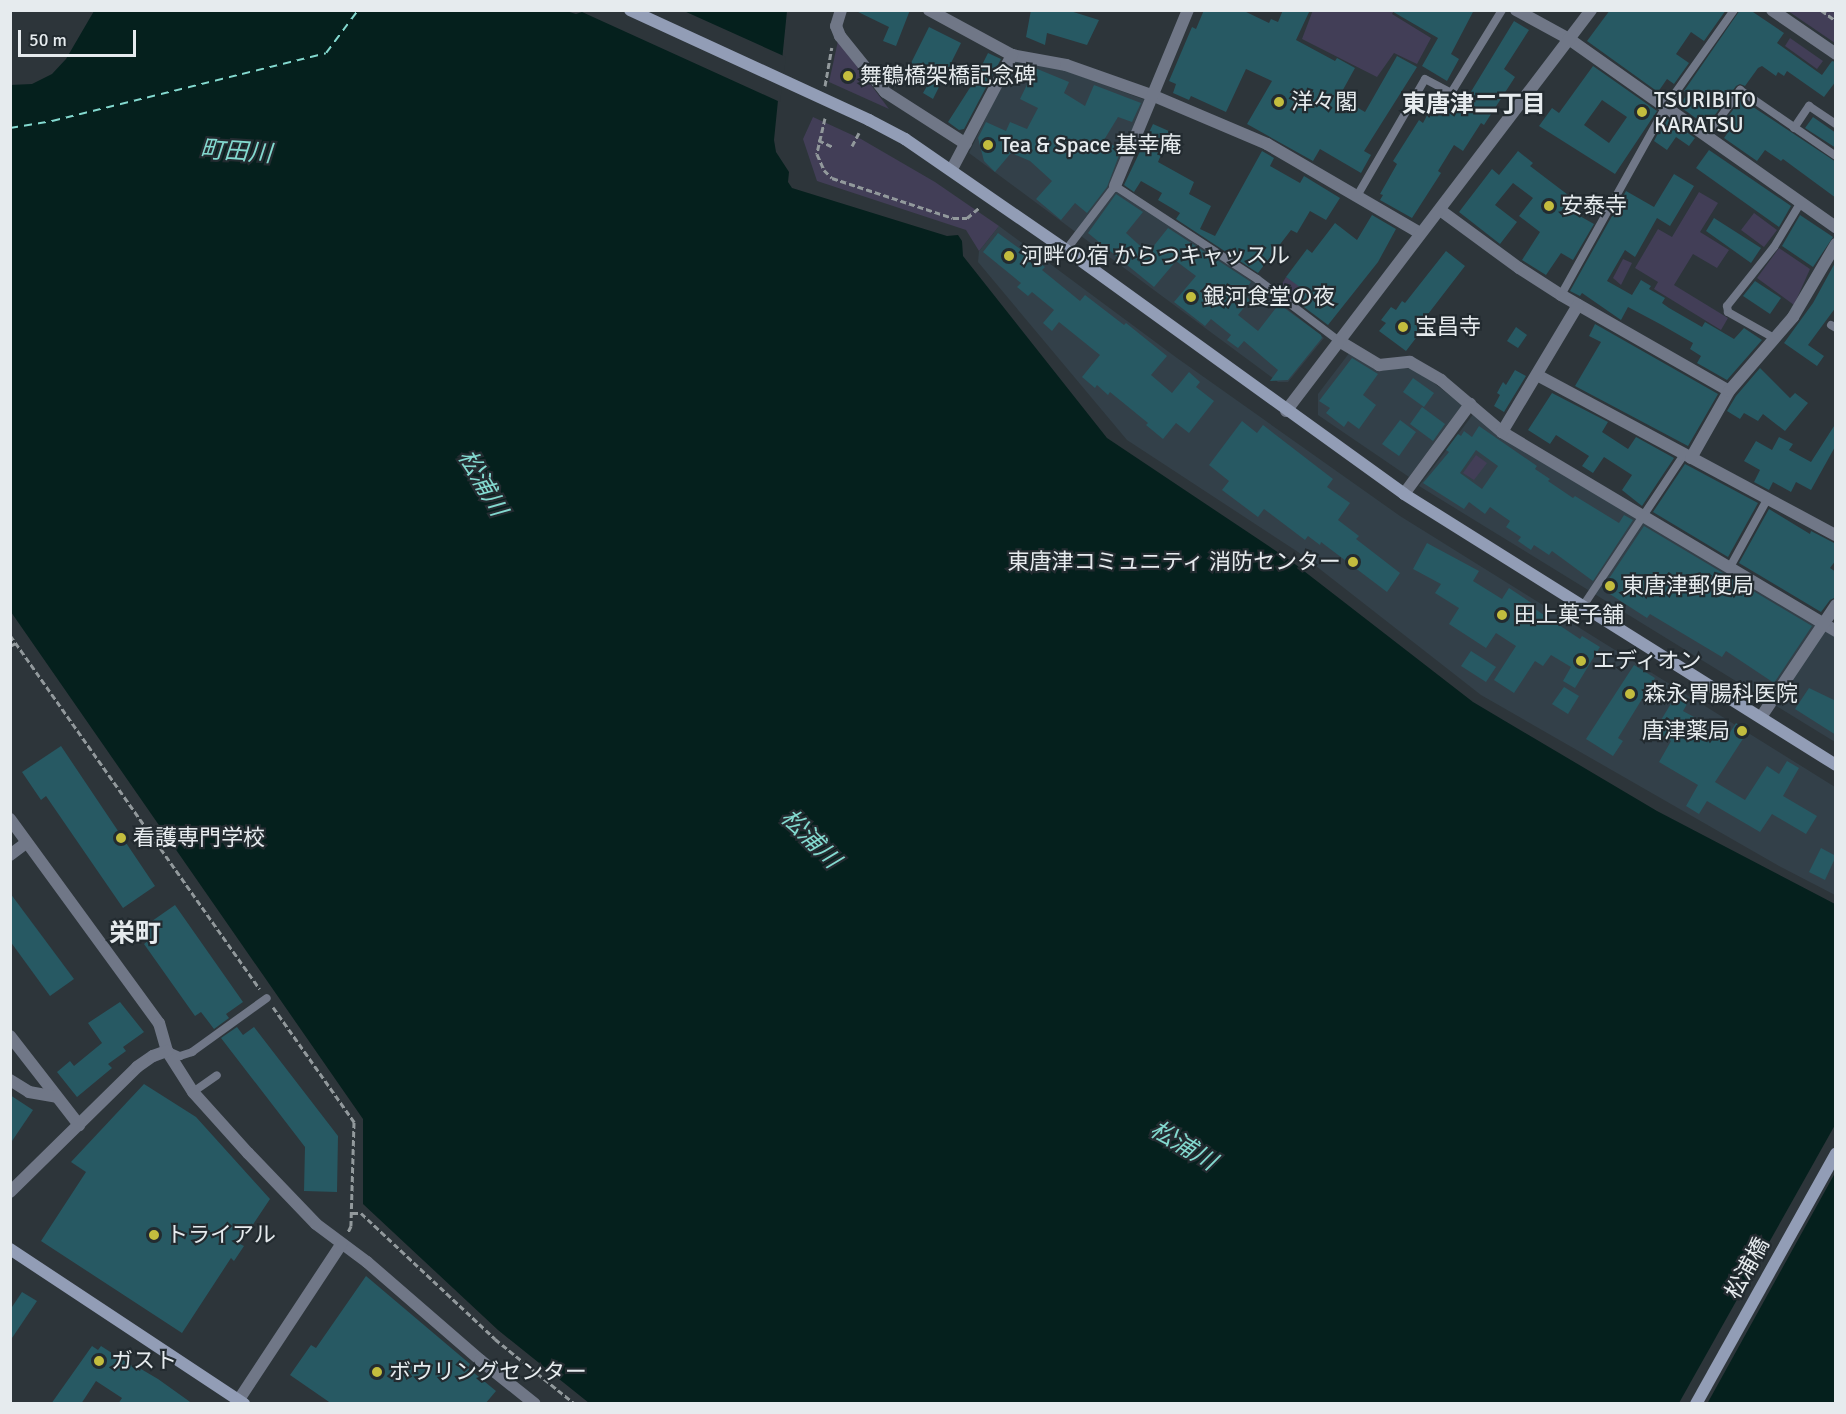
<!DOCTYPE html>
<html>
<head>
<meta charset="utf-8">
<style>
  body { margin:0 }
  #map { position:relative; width:1846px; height:1414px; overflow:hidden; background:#2d353a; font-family:Signika,"Noto Sans JP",sans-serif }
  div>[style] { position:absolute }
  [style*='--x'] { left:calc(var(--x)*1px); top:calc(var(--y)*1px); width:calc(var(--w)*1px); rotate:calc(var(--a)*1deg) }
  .built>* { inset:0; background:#334049 }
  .green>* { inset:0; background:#423e57 }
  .water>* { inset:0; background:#05201d }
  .pier>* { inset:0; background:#2d353a }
  .ferry>* { height:1.5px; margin-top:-0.75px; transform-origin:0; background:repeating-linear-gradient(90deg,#83d9cf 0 8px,transparent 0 14px) }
  .building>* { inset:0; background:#275963 }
  .path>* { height:3px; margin-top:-1.5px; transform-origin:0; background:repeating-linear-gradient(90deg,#92999c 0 6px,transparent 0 9px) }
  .lane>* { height:8px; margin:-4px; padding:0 4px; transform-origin:4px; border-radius:4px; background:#707787 }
  .street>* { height:12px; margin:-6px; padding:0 6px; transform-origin:6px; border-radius:6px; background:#707787 }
  .secondary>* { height:12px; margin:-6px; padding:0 6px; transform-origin:6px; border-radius:6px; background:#929db6 }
  .dots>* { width:16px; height:16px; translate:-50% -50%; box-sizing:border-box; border:3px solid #232b30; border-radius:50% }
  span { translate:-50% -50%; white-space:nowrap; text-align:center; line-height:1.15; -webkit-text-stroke:4.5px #232b30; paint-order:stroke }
  .poi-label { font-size:22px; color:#e6ebee }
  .left { translate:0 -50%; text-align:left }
  .right { translate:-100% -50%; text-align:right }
  .street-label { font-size:22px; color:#e6ebee }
  .neighbourhood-label { font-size:24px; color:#e6ebee; font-weight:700 }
  .water-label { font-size:24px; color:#83d9cf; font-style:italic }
  .quarter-label { font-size:26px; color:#e6ebee; font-weight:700 }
  .frame { position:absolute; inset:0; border:12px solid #e6ebee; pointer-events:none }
  .scale { position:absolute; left:18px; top:30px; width:118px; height:27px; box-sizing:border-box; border:3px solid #e6ebee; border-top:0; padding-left:8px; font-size:18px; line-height:21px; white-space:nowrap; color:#e6ebee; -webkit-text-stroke:4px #232b30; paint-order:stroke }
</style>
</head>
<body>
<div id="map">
  <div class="built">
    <i style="clip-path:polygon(1013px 61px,1064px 70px,1148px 101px,1111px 186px,1254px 282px,1324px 338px,1288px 382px,1278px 382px,969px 153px)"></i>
    <i style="clip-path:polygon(999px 226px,1177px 358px,1400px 516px,1835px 787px,1835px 895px,1779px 866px,1481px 695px,1298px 552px,1127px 440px,978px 262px,979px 251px)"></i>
    <i style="clip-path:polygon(1350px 352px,1378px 369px,1415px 368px,1462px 405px,1409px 477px,1318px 415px,1318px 394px)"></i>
    <i style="clip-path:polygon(1474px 413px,1835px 637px,1835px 742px,1419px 486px)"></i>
  </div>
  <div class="green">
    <i style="clip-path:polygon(1313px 10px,1394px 11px,1392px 14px,1431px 38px,1417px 64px,1394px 53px,1377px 77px,1302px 39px)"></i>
    <i style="clip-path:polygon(1788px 11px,1835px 11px,1835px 43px)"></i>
    <i style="clip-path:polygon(1790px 38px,1823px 61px,1817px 69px,1785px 46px)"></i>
    <i style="clip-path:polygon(838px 41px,889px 109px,829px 82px)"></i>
    <i style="clip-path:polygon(813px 117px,861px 139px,935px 182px,999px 226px,979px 251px,966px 230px,817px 181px,803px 139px)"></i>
    <i style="clip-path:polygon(1699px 192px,1718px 203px,1700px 232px,1729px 250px,1717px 268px,1693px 254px,1674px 285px,1728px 318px,1721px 330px,1654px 289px,1658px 282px,1635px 268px,1658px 229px,1672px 237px)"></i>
    <i style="clip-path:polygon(1754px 213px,1777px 230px,1764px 247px,1741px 230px)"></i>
    <i style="clip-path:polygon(1779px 248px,1810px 269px,1794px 305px,1757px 278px)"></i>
    <i style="clip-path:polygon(1623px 259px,1632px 263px,1621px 285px,1613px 278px)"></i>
    <i style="clip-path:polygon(1286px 277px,1300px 286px,1290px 298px,1279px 289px)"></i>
    <i style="clip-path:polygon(1476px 455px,1487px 463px,1474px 480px,1463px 473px)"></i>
  </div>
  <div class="water">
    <i style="clip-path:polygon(94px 11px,787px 11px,774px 140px,776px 152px,789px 172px,788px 182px,792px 188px,947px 236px,958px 235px,962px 241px,963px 256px,1107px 438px,1291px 561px,1473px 702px,1657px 811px,1835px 904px,1835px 1403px,589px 1403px,498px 1330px,363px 1204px,363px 1119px,11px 612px,10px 85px,32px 84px,52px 74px,66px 59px)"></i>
  </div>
  <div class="pier">
    <i style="clip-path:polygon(566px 11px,684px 11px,786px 57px,780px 102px,582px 12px,576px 14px)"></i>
    <i style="clip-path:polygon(1835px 1125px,1835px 1173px,1707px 1404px,1679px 1403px)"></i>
  </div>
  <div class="ferry">
    <i style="--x:10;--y:128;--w:43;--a:-9.5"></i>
    <i style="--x:52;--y:121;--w:282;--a:-13.9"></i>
    <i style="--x:326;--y:53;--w:54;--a:-53.3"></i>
  </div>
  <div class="building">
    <i style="clip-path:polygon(854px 10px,910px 10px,896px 46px,883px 41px,889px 27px)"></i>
    <i style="clip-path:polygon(1031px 10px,1067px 10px,1099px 20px,1087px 45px,1047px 33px,1045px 45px,1026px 37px)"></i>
    <i style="clip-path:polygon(1204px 10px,1242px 10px,1269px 23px,1271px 19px,1278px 22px,1283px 10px,1310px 10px,1296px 40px,1335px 61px,1337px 58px,1355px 68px,1339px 97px,1365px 112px,1397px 56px,1417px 67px,1364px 151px,1371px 155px,1361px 173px,1320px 149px,1313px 161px,1247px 124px,1272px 81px,1246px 69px,1226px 112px,1191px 96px,1189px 100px,1173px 93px,1176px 84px,1169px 81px,1192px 27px,1196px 29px)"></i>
    <i style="clip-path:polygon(1390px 10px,1474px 10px,1451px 54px,1459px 59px,1447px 81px,1422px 66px,1438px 38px)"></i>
    <i style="clip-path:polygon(1610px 10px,1726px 10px,1704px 41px,1691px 32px,1676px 54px,1689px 63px,1674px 84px,1667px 79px,1658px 92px,1587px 41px)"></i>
    <i style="clip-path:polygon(1740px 10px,1750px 10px,1784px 33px,1777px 43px,1822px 75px,1832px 61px,1836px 62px,1836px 81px,1824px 97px,1787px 71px,1784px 76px,1778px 72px,1776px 76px,1762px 66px,1758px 68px,1745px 86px,1740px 84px,1736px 86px,1712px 119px,1709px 117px,1704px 124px,1679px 106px,1688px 93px,1684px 91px)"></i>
    <i style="clip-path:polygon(1514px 21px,1529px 30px,1504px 69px,1515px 77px,1484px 125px,1481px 123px,1463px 151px,1454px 145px,1438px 171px,1441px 173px,1412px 218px,1380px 200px,1383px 195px,1380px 194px,1397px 164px,1393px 161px,1419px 120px,1423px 123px,1435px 100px,1458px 113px)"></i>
    <i style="clip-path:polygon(929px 27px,961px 43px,933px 99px,923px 93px,927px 86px,905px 75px)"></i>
    <i style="clip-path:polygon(988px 53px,1001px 59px,964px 129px,959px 130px,948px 122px,973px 83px)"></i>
    <i style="clip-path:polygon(evenodd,1593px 66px,1657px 111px,1615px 174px,1539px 126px,1552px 108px,1559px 113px,1593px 66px,1602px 100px,1627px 117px,1609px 143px,1584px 125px,1602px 100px)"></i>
    <i style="clip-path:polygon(1035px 68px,1069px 82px,1064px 93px,1085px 106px,1094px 85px,1141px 103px,1132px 122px,1118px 117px,1104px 140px,1121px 150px,1107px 187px,1087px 213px,1075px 203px,1061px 220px,1036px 199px,1052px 181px,1030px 161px,1011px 153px,995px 172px,984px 161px,978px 138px,986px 122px,1006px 131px,1010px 122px,1027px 129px,1038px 108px,1020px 99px)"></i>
    <i style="clip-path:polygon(1741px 99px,1836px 162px,1836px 198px,1783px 159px,1781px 161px,1765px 150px,1757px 161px,1724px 138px,1729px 131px,1721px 126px)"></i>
    <i style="clip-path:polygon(1813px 117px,1836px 133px,1836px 148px,1805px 128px)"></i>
    <i style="clip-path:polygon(1666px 118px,1695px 138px,1689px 146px,1676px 137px,1667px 150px,1654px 141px)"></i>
    <i style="clip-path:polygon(1153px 124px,1171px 132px,1158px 162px,1194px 182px,1189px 194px,1211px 206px,1200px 229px,1215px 236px,1262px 151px,1274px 158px,1270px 166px,1300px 183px,1304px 176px,1340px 198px,1326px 220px,1310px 211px,1297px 233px,1291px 230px,1258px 273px,1176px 219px,1180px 213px,1158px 200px,1162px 193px,1141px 181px,1134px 192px,1124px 185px)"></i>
    <i style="clip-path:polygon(1709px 150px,1791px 206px,1779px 227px,1696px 168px)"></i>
    <i style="clip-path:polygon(1518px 151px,1533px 163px,1530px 166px,1576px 201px,1569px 210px,1594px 224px,1573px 260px,1561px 253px,1546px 275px,1522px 260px,1540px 232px,1519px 216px,1533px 198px,1513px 183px,1495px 205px,1517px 222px,1500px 244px,1459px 212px,1492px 169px,1499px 175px)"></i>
    <i style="clip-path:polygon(1674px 174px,1694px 186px,1670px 226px,1657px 218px,1635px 257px,1625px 250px,1607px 281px,1632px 295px,1641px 280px,1651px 286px,1649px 289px,1665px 298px,1662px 303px,1669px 308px,1702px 327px,1705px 322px,1734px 339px,1744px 328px,1762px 340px,1727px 380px,1697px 363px,1701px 356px,1690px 349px,1693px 343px,1660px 324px,1628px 307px,1621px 320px,1582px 293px,1580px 296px,1570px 291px,1626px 191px,1654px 207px)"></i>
    <i style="clip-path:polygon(1116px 194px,1143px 212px,1126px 233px,1148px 253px,1168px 228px,1251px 282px,1242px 294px,1250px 300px,1238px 315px,1258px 331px,1279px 304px,1321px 335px,1322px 338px,1288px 380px,1270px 381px,1278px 370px,1244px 341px,1238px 348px,1227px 340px,1231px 335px,1211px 319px,1205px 326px,1174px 302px,1196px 276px,1176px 261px,1154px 287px,1088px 233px)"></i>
    <i style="clip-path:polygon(1372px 215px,1396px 229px,1378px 262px,1328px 325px,1296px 301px,1304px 290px,1286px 277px,1307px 249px,1312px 253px,1335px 223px,1357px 240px)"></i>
    <i style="clip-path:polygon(1800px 215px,1833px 237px,1813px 267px,1782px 246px)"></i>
    <i style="clip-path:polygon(1714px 218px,1761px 248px,1751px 263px,1706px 231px)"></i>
    <i style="clip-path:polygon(998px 233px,1045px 267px,1042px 270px,1080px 301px,1085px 295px,1124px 325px,1126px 323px,1167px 356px,1151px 375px,1172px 393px,1189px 372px,1200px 382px,1196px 387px,1214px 401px,1189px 433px,1176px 423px,1163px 439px,1146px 425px,1148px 423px,1110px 392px,1108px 395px,1097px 385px,1095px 388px,1082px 377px,1100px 355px,1059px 322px,1052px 331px,1043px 323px,1054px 310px,1032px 292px,1028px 296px,1017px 287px,1021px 283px,983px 252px)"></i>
    <i style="clip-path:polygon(1446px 251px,1465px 266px,1425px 318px,1429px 321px,1406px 351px,1379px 331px,1386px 323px,1381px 320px,1391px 307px,1396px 310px,1402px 301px,1405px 303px)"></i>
    <i style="clip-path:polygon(1836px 261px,1836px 307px,1808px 345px,1824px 356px,1817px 366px,1784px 343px,1813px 303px)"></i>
    <i style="clip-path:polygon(1755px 281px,1781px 298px,1770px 314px,1743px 296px)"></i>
    <i style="clip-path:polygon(1595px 324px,1718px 394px,1688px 446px,1575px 386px,1601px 342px,1589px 336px)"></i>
    <i style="clip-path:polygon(1516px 327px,1527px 335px,1518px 348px,1507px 341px)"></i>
    <i style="clip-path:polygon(1352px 358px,1378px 374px,1363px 395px,1376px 405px,1359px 429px,1348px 421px,1344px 427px,1326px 413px,1330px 408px,1319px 401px)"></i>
    <i style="clip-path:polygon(1760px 368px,1790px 398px,1795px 393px,1808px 403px,1785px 431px,1763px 414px,1758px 421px,1744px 413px,1740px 419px,1727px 411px,1736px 396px)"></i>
    <i style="clip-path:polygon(1515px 370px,1526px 376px,1504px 412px,1494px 406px,1500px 395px,1497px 393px,1503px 382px,1506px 385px)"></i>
    <i style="clip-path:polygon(1413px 378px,1434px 393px,1424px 407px,1403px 392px)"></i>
    <i style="clip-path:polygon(1552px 393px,1608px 422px,1602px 432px,1628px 449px,1636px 437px,1674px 458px,1642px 506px,1622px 490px,1632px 475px,1604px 457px,1593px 473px,1582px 466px,1589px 456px,1556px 435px,1550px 444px,1528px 430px)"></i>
    <i style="clip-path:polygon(1422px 407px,1445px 424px,1433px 441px,1410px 424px)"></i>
    <i style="clip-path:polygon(1400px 420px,1416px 432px,1399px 456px,1382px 444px)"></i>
    <i style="clip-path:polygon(1242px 421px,1257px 433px,1263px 425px,1333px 479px,1327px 487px,1350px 503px,1338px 520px,1359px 536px,1356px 539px,1400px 573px,1387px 592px,1321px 542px,1320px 545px,1308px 536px,1305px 540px,1264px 509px,1258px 517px,1222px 490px,1229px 481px,1209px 465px)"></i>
    <i style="clip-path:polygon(1836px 423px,1836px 445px,1811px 490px,1796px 482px,1791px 492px,1773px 482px,1769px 490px,1754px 482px,1760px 470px,1744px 461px,1756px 441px,1772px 450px,1779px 437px,1793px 444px,1789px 450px,1811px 462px)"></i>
    <i style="clip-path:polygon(evenodd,1479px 426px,1537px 466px,1535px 469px,1550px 479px,1548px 481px,1573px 498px,1575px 496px,1619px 523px,1624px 515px,1633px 520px,1593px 581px,1552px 551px,1549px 555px,1534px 545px,1531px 550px,1518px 541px,1521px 537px,1506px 527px,1510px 521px,1490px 507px,1485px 514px,1469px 502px,1464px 509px,1423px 483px,1449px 452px,1446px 450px,1458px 434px,1461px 436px,1464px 431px,1472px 437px,1479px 426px,1476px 450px,1498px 466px,1482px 489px,1460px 473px,1476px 450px)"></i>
    <i style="clip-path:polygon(1685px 464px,1758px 503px,1728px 557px,1653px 512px)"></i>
    <i style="clip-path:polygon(1769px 509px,1810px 534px,1811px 531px,1836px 544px,1836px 560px,1830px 568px,1836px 572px,1836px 597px,1830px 600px,1821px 612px,1739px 563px)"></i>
    <i style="clip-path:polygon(1644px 526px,1812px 626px,1774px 683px,1726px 651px,1722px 657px,1650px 614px,1647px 618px,1602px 589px)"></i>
    <i style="clip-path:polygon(1427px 543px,1479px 571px,1473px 581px,1502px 599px,1509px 588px,1533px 604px,1532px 607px,1580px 639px,1582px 636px,1600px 647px,1575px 688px,1563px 681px,1571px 667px,1551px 655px,1543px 666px,1535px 661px,1514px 693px,1494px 680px,1516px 646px,1496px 633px,1486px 648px,1449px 624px,1459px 608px,1435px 593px,1441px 584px,1413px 569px)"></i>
    <i style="clip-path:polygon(1471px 651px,1496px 667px,1486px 682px,1461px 666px)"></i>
    <i style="clip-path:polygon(1634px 665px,1655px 678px,1618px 738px,1623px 741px,1613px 756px,1586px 739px)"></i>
    <i style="clip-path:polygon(1564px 687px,1579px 696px,1568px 714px,1552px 704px)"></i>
    <i style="clip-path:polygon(1809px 688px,1836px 701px,1836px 735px,1795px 709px)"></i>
    <i style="clip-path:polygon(1678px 692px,1690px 699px,1683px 711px,1694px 717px,1692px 721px,1725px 740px,1736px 723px,1748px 731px,1715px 782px,1745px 800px,1767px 766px,1779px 774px,1787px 761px,1799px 768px,1783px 796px,1817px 816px,1806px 834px,1772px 814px,1760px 832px,1707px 801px,1699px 814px,1686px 806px,1698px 785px,1659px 762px,1671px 741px,1655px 730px)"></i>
    <i style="clip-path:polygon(61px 746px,155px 886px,123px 908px,46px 796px,41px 800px,22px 772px)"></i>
    <i style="clip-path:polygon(1821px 848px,1836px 856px,1825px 880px,1809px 872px)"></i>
    <i style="clip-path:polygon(10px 893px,74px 979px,50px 996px,10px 941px)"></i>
    <i style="clip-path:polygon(175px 905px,243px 1002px,226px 1014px,229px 1018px,214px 1029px,201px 1012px,195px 1016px,144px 944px,150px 939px,142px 928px)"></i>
    <i style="clip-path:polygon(120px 1002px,144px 1032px,123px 1047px,126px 1051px,108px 1064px,112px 1068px,77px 1097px,57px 1072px,70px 1061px,74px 1066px,102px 1043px,88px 1023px)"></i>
    <i style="clip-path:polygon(237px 1027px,243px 1035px,254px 1027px,338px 1136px,337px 1192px,304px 1191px,305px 1147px,221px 1038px)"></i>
    <i style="clip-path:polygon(144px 1084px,196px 1117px,270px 1199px,240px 1244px,244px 1246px,234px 1261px,231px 1258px,182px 1333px,41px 1241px,86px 1172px,71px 1162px)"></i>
    <i style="clip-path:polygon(10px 1095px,33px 1110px,10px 1144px)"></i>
    <i style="clip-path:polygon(366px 1276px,470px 1364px,468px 1368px,496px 1391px,485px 1404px,332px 1404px,290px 1375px,311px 1345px,316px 1348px)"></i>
    <i style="clip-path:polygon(22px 1292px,37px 1301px,10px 1341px,10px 1310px)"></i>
    <i style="clip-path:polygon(92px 1346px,98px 1350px,101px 1346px,140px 1371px,141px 1369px,158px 1379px,193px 1404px,118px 1404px,122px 1398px,96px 1381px,81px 1404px,51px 1404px)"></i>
  </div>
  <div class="path">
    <i style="--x:1821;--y:10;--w:19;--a:36"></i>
    <i style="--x:825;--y:86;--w:39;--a:-80"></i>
    <i style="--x:825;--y:118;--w:37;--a:103"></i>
    <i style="--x:817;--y:154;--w:17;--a:66"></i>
    <i style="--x:824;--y:170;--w:11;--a:45"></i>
    <i style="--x:832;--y:178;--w:127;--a:18.3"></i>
    <i style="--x:953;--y:218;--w:14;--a:0"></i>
    <i style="--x:967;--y:218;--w:16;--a:-40"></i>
    <i style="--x:818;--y:140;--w:17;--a:25"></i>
    <i style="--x:852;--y:146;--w:15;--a:-62"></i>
    <i style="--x:10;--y:635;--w:433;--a:54.8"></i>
    <i style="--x:10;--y:646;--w:7;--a:-27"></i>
    <i style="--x:273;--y:1007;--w:141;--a:54.8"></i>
    <i style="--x:354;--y:1122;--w:104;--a:91.7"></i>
    <i style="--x:351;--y:1226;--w:7;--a:117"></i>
    <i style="--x:352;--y:1213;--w:9;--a:0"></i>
    <i style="--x:361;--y:1213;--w:184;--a:43.2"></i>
    <i style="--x:495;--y:1339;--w:103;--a:39.1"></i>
  </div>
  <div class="lane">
    <i style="--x:1794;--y:128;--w:27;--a:-56"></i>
    <i style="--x:1809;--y:106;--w:32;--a:34"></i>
    <i style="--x:1707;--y:136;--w:57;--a:-54.3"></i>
    <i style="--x:1740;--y:90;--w:116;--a:34.5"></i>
    <i style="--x:1357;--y:196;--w:135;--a:-59.8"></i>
    <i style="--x:1425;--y:79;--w:30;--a:28"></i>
    <i style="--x:1451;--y:93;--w:97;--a:-58.4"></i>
    <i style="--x:1066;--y:250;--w:81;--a:-52.6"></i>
    <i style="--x:1115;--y:186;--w:170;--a:33.2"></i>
    <i style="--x:1257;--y:279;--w:103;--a:37.1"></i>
    <i style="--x:1561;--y:295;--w:216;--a:-60.9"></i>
    <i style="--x:1666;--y:106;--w:118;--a:-54.7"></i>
    <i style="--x:1831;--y:325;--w:6;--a:31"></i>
    <i style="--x:1774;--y:338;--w:53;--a:-150.5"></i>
    <i style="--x:1728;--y:312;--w:6;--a:-99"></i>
    <i style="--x:1727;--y:306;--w:75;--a:-51.5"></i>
    <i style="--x:1774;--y:247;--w:52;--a:-59"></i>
    <i style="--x:1730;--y:567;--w:79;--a:-61.2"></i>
    <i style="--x:1583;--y:606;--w:180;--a:-56.3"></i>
    <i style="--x:168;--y:1051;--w:13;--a:23"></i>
    <i style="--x:180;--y:1056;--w:13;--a:-18"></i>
    <i style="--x:192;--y:1052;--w:92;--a:-35.8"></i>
    <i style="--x:193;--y:1092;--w:29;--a:-35"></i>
  </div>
  <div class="street">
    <i style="--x:841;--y:10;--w:17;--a:107"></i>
    <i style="--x:836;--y:26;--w:11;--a:68"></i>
    <i style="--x:840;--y:36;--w:72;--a:51.2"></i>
    <i style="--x:885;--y:92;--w:96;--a:32.7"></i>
    <i style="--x:929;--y:10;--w:94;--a:28.5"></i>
    <i style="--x:1012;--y:55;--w:55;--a:10.5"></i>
    <i style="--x:1066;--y:65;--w:93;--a:19.4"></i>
    <i style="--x:1154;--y:96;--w:123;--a:23"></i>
    <i style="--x:1267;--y:144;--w:177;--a:30.2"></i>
    <i style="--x:1516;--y:10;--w:60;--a:28.7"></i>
    <i style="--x:1569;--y:39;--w:327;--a:35.2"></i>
    <i style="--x:1772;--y:10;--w:78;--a:34.5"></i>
    <i style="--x:952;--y:169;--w:129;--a:-62.2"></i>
    <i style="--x:1115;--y:186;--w:191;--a:-67.5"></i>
    <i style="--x:1440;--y:210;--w:98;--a:36.3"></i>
    <i style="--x:1519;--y:268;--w:50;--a:32.7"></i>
    <i style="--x:1561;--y:295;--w:193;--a:29.7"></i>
    <i style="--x:1339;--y:341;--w:47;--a:31"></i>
    <i style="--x:1379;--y:365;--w:31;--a:-6"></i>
    <i style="--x:1410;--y:362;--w:36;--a:30"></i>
    <i style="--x:1441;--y:380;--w:80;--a:40.4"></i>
    <i style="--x:1502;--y:432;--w:389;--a:30.8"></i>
    <i style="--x:1537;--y:375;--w:339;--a:28.2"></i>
    <i style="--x:1286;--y:411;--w:504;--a:-52.74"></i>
    <i style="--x:1502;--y:432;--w:148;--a:-59.1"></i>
    <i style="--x:1691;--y:458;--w:77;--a:-60.4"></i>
    <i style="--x:1729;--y:391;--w:98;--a:-49.1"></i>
    <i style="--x:1793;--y:317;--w:85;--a:-59.5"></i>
    <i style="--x:1404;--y:494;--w:112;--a:-53.7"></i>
    <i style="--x:1761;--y:717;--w:135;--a:-56.2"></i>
    <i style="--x:10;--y:819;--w:253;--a:53.9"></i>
    <i style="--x:159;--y:1023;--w:29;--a:74"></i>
    <i style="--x:167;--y:1051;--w:49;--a:57.6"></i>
    <i style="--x:193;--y:1092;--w:82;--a:48"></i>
    <i style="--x:248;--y:1153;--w:98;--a:46.2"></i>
    <i style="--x:316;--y:1224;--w:64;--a:36.7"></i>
    <i style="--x:367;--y:1262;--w:150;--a:40.9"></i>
    <i style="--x:480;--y:1360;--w:70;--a:38.7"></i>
    <i style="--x:10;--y:855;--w:20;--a:-37"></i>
    <i style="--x:10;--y:1036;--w:113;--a:52.2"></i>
    <i style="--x:10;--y:1080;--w:22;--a:32"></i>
    <i style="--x:29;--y:1092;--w:28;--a:10"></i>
    <i style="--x:10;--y:1192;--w:178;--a:-44.5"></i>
    <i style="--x:137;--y:1067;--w:19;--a:-35"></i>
    <i style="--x:153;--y:1056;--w:15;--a:-20"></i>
    <i style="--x:236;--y:1404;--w:191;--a:-56.6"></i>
  </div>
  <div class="secondary">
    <i style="--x:630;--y:10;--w:263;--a:24.7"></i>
    <i style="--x:869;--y:120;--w:41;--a:27.8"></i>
    <i style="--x:905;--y:139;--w:196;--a:34.6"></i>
    <i style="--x:1066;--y:250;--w:417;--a:35.8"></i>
    <i style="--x:1404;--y:494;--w:510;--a:32.1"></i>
    <i style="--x:10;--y:1249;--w:281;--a:33.5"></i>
    <i style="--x:1696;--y:1404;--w:287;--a:-60.8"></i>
  </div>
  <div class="dots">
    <i style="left:848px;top:76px;background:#c3bd3e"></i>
    <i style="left:1279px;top:102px;background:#c3bd3e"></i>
    <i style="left:1642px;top:112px;background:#c3bd3e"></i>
    <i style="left:988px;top:145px;background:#c3bd3e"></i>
    <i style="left:1549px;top:206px;background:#c3bd3e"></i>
    <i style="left:1009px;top:256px;background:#c3bd3e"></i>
    <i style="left:1191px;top:297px;background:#c3bd3e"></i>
    <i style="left:1403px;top:327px;background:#c3bd3e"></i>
    <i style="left:1353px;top:562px;background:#c3bd3e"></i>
    <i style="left:1610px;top:586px;background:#c3bd3e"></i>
    <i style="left:1502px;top:615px;background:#c3bd3e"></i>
    <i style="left:1581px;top:661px;background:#c3bd3e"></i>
    <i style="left:1630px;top:694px;background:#c3bd3e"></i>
    <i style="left:1742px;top:731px;background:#c3bd3e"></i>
    <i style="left:121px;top:838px;background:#c3bd3e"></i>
    <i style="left:154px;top:1235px;background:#c3bd3e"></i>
    <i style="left:99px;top:1361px;background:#c3bd3e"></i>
    <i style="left:377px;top:1372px;background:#c3bd3e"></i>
  </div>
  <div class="poi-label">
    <span class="left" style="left:860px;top:76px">舞鶴橋架橋記念碑</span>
    <span class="left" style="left:1654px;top:112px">TSURIBITO<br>KARATSU</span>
    <span class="left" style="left:1291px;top:102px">洋々閣</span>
    <span class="left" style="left:1000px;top:145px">Tea &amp; Space 基幸庵</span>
    <span class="left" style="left:1561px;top:206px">安泰寺</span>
    <span class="left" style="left:1021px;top:256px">河畔の宿 からつキャッスル</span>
    <span class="left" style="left:1203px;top:297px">銀河食堂の夜</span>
    <span class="left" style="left:1415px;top:327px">宝昌寺</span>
    <span class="right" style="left:1341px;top:562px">東唐津コミュニティ 消防センター</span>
    <span class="left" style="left:1622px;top:586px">東唐津郵便局</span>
    <span class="left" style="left:1514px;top:615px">田上菓子舗</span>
    <span class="left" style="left:1593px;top:661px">エディオン</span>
    <span class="left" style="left:1644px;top:694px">森永胃腸科医院</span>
    <span class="right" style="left:1730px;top:731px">唐津薬局</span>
    <span class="left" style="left:133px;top:838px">看護専門学校</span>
    <span class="left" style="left:166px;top:1235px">トライアル</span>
    <span class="left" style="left:111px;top:1361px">ガスト</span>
    <span class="left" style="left:389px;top:1372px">ボウリングセンター</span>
  </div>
  <div class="street-label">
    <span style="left:1747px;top:1268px;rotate:-61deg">松浦橋</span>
  </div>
  <div class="neighbourhood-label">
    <span style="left:1474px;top:105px">東唐津二丁目</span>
  </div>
  <div class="water-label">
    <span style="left:236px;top:152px;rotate:4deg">町田川</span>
    <span style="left:482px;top:483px;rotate:60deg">松浦川</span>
    <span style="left:810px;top:839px;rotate:45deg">松浦川</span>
    <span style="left:1183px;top:1146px;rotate:31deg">松浦川</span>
  </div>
  <div class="quarter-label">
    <span style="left:135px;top:935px">栄町</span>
  </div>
  <div class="frame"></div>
  <div class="scale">50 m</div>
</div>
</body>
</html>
